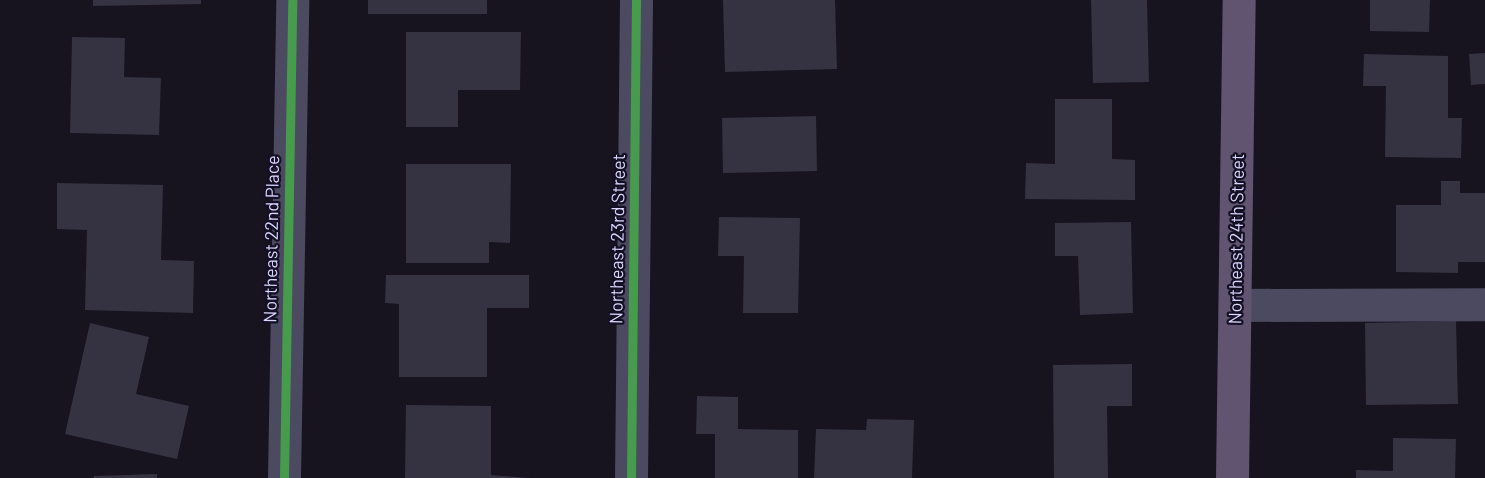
<!DOCTYPE html>
<html>
<head>
<meta charset="utf-8">
<style>
  body { margin:0 }
  #map { position:relative; width:1485px; height:478px; overflow:hidden; background:#17141f; font-family:Barlow,sans-serif }
  div>[style] { position:absolute }
  [style*='--x'] { left:calc(var(--x)*1px); top:calc(var(--y)*1px); width:calc(var(--w)*1px); rotate:calc(var(--a)*1deg) }
  .building>* { inset:0; background:#353242 }
  .minor>* { height:33px; margin:-16.5px; padding:0 16.5px; transform-origin:16.5px; border-radius:16.5px; background:#4c4a60 }
  .major>* { height:33px; margin:-16.5px; padding:0 16.5px; transform-origin:16.5px; border-radius:16.5px; background:#605471 }
  .cycleway>* { height:9px; margin:-4.5px; padding:0 4.5px; transform-origin:4.5px; border-radius:4.5px; background:#469c4c }
  span { translate:-50% -50%; white-space:nowrap; text-align:center; line-height:1.15; -webkit-text-stroke:4.5px #141024; paint-order:stroke }
  .street-label { font-size:18px; color:#dbd5fd }
</style>
</head>
<body>
<div id="map">
  <div class="building">
    <i style="clip-path:polygon(93px 0,201px 0,201px 4px,93px 6px)"></i>
    <i style="clip-path:polygon(368px 0,487px 0,487px 14px,368px 14px)"></i>
    <i style="clip-path:polygon(723px 0,835px 0,837px 69px,725px 72px)"></i>
    <i style="clip-path:polygon(1091px 0,1147px 0,1149px 82px,1093px 83px)"></i>
    <i style="clip-path:polygon(1370px 0,1430px 0,1429px 32px,1370px 31px)"></i>
    <i style="clip-path:polygon(406px 32px,521px 32px,520px 90px,458px 90px,458px 127px,406px 127px)"></i>
    <i style="clip-path:polygon(72px 37px,125px 38px,124px 77px,161px 78px,159px 135px,70px 133px)"></i>
    <i style="clip-path:polygon(1485px 53px,1485px 84px,1471px 85px,1469px 54px)"></i>
    <i style="clip-path:polygon(1364px 54px,1448px 56px,1448px 118px,1462px 118px,1461px 158px,1385px 157px,1386px 86px,1363px 86px)"></i>
    <i style="clip-path:polygon(1055px 99px,1112px 99px,1112px 159px,1135px 160px,1135px 200px,1025px 199px,1026px 163px,1055px 164px)"></i>
    <i style="clip-path:polygon(816px 116px,817px 171px,723px 173px,722px 118px)"></i>
    <i style="clip-path:polygon(406px 164px,511px 164px,510px 243px,489px 242px,489px 263px,406px 263px)"></i>
    <i style="clip-path:polygon(1441px 181px,1460px 181px,1460px 193px,1485px 193px,1485px 262px,1458px 262px,1458px 273px,1396px 272px,1396px 205px,1441px 205px)"></i>
    <i style="clip-path:polygon(57px 183px,163px 185px,161px 260px,194px 261px,193px 313px,85px 310px,87px 230px,57px 229px)"></i>
    <i style="clip-path:polygon(719px 217px,800px 218px,798px 313px,743px 313px,744px 256px,718px 256px)"></i>
    <i style="clip-path:polygon(1131px 222px,1133px 313px,1080px 315px,1078px 256px,1055px 256px,1055px 223px)"></i>
    <i style="clip-path:polygon(386px 275px,529px 275px,529px 308px,487px 308px,487px 377px,399px 377px,399px 304px,385px 303px)"></i>
    <i style="clip-path:polygon(1456px 321px,1458px 404px,1366px 405px,1365px 323px)"></i>
    <i style="clip-path:polygon(90px 323px,149px 337px,136px 394px,189px 406px,177px 459px,65px 434px)"></i>
    <i style="clip-path:polygon(1132px 364px,1132px 406px,1107px 406px,1108px 478px,1054px 478px,1053px 365px)"></i>
    <i style="clip-path:polygon(697px 396px,738px 397px,738px 429px,798px 430px,798px 478px,715px 478px,715px 434px,696px 434px)"></i>
    <i style="clip-path:polygon(406px 405px,491px 406px,491px 475px,530px 478px,405px 478px)"></i>
    <i style="clip-path:polygon(867px 419px,914px 420px,912px 478px,814px 478px,816px 429px,866px 430px)"></i>
    <i style="clip-path:polygon(1393px 438px,1456px 439px,1455px 478px,1356px 478px,1356px 470px,1393px 471px)"></i>
    <i style="clip-path:polygon(157px 474px,157px 478px,94px 478px,94px 476px)"></i>
  </div>
  <div class="minor">
    <i style="--x:1235;--y:305;--w:250;--a:-0.2"></i>
    <i style="--x:284;--y:478;--w:478;--a:-89"></i>
    <i style="--x:631;--y:478;--w:478;--a:-89.4"></i>
  </div>
  <div class="major">
    <i style="--x:1232;--y:478;--w:478;--a:-89.2"></i>
  </div>
  <div class="cycleway">
    <i style="--x:284;--y:478;--w:478;--a:-89"></i>
    <i style="--x:631;--y:478;--w:478;--a:-89.4"></i>
  </div>
  <div class="street-label">
    <span style="left:271px;top:239px;rotate:-89deg">Northeast 22nd Place</span>
    <span style="left:617px;top:239px;rotate:-89deg">Northeast 23rd Street</span>
    <span style="left:1236px;top:239px;rotate:-89deg">Northeast 24th Street</span>
  </div>
</div>
</body>
</html>
